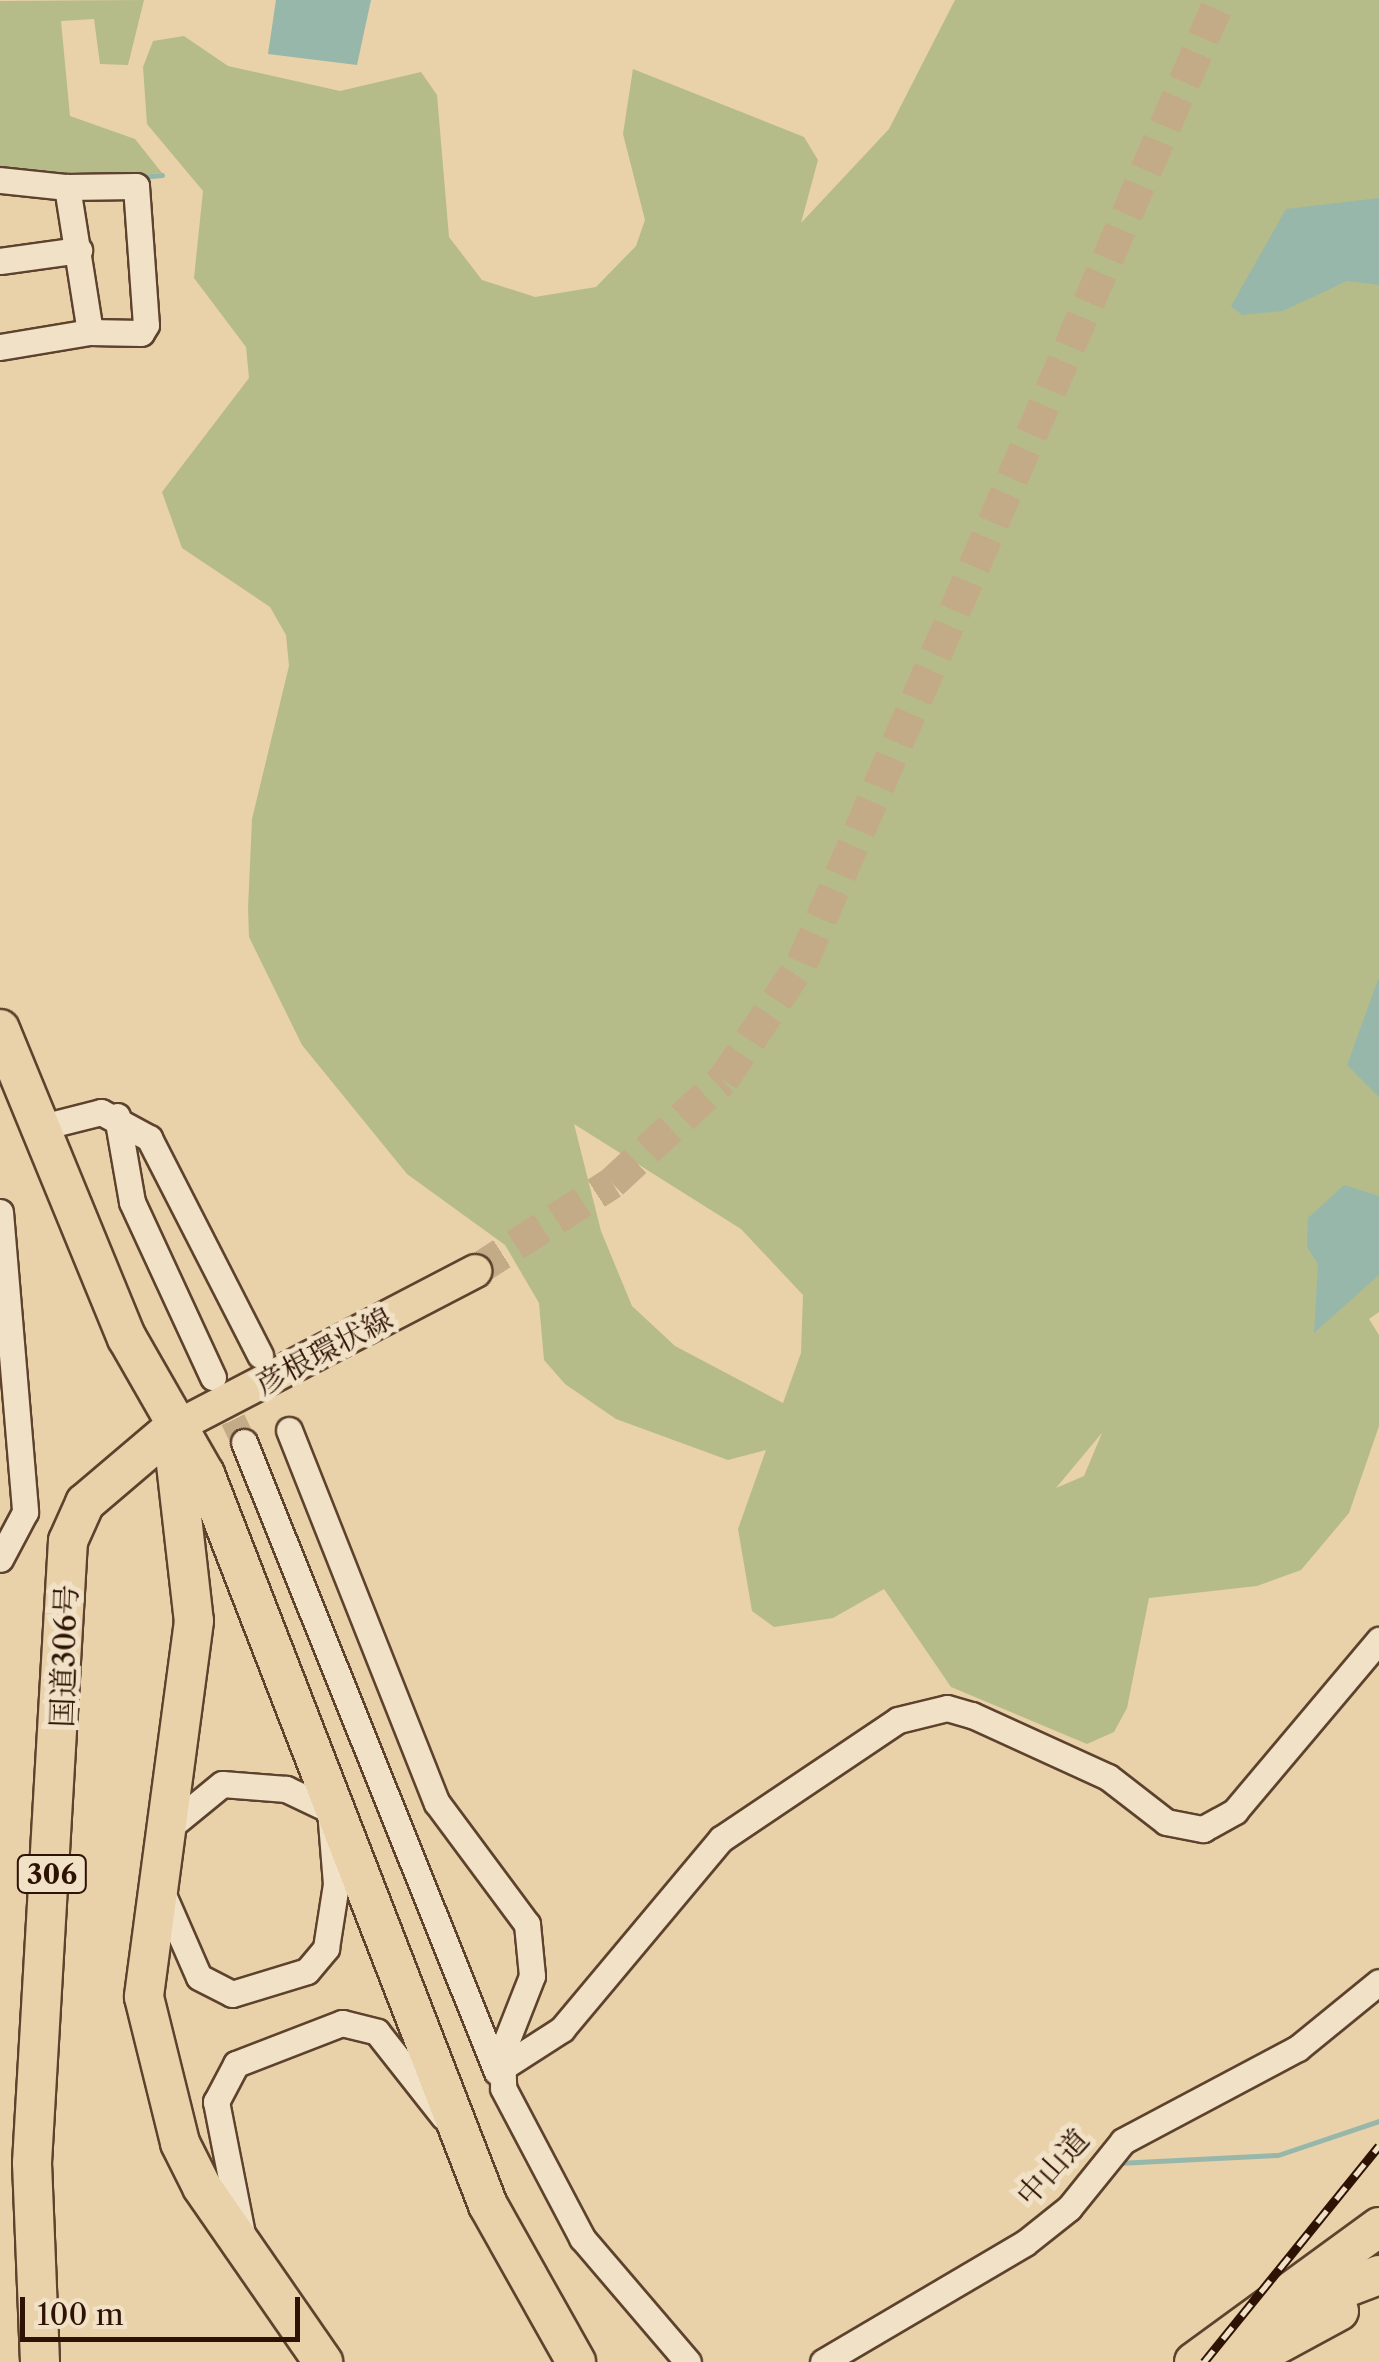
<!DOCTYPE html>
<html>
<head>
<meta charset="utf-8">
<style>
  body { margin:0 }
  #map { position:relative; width:1379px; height:2362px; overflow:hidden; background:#e9d1a9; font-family:"Libre Caslon Text","Noto Serif JP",serif }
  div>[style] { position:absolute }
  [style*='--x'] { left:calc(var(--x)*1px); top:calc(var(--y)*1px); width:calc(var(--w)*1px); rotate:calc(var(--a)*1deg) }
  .green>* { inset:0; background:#b5bc89 }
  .water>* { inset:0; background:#97b7ab }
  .stream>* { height:5px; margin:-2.5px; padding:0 2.5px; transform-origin:2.5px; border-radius:2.5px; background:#97b7ab }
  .minor-tunnel>* { height:25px; margin-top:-12.5px; transform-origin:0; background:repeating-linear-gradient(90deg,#c4ab88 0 25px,transparent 0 37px) }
  .major-tunnel>* { height:32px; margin-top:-16px; transform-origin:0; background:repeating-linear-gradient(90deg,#c4ab88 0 32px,transparent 0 48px) }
  .roads { filter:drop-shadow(2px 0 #5d422d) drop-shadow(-2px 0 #5d422d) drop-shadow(0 2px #5d422d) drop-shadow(0 -2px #5d422d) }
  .minor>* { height:25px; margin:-12.5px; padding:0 12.5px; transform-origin:12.5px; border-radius:12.5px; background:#f1e1c7 }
  .major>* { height:32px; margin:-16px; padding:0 16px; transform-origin:16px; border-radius:16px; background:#e9d1a9 }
  .highway>* { height:38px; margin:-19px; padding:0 19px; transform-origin:19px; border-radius:19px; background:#e9d1a9 }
  .rail>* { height:9px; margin-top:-4.5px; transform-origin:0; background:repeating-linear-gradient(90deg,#f1e1c7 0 15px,#2e1304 0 30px); box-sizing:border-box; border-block:2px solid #2e1304 }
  span { translate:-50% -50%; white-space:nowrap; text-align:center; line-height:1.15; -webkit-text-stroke:10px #f1e1c7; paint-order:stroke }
  .shield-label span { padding:2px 8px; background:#f1e1c7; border:2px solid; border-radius:8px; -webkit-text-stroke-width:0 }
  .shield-label { font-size:28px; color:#2e1304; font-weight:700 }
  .street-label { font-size:30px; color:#2e1304 }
  .scale { position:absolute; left:20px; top:2297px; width:280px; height:45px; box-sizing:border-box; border:5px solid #2e1304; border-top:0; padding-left:12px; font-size:30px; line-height:35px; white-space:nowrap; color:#2e1304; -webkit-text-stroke:8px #f1e1c7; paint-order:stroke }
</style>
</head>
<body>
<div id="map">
  <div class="green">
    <i style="clip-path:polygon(144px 0,128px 65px,100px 64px,94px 19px,61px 21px,70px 116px,135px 139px,162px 173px,84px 180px,0 170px,0 1px)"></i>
    <i style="clip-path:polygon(evenodd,955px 0,1379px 0,1379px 1312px,1369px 1319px,1379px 1335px,1379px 1426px,1349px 1513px,1301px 1570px,1257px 1586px,1149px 1598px,1127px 1708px,1114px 1732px,1087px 1744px,951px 1687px,884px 1589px,833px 1618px,774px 1627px,752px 1611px,738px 1529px,766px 1450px,728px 1460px,616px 1419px,565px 1384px,544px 1360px,539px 1303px,505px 1245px,407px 1174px,302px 1045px,249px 937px,248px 909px,252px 819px,289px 666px,286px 635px,270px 607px,182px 548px,162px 492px,249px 378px,246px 347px,194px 278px,203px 191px,147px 124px,143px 67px,153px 41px,184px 36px,228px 66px,340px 91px,421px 72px,437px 95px,449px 237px,482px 280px,535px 297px,596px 287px,636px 246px,645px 220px,623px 134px,633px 69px,804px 137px,818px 160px,801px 223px,889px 129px,955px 0,574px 1124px,741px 1229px,803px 1295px,801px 1353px,783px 1403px,675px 1346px,632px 1306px,601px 1231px,574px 1124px,955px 0,1102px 1433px,1084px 1476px,1056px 1488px,1101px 1434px,1102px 1433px)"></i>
  </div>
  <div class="water">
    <i style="clip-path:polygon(276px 0,371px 0,357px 65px,268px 54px)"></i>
    <i style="clip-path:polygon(1379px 198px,1379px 285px,1347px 281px,1283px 311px,1242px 315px,1231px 306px,1286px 209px)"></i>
    <i style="clip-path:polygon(1379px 977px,1379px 1097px,1347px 1065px)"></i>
    <i style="clip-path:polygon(1344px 1185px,1379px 1196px,1379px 1275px,1314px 1333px,1318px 1264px,1307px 1247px,1308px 1218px)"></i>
  </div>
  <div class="stream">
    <i style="--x:140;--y:177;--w:22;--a:-5"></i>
    <i style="--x:1118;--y:2163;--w:160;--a:-2.9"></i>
    <i style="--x:1278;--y:2155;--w:107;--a:-18.6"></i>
  </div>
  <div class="minor-tunnel">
    <i style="--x:217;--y:1386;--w:62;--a:64.3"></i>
  </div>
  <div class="major-tunnel">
    <i style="--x:475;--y:1271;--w:163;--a:-32.7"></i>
    <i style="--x:612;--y:1183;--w:151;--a:-42.9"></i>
    <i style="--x:723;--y:1080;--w:141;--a:-56"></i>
    <i style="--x:802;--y:963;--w:1050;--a:-66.54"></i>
  </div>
  <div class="roads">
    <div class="minor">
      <i style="--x:0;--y:180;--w:67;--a:6"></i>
      <i style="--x:136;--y:186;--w:139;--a:85.9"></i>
      <i style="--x:146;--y:325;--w:9;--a:122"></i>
      <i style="--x:141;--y:333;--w:51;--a:-178.9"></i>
      <i style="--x:90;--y:332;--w:147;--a:-99"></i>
      <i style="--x:67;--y:187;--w:69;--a:-0.8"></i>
      <i style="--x:0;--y:261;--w:80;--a:-7.9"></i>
      <i style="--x:0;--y:347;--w:91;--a:-9.5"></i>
      <i style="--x:117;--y:1116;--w:87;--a:80.1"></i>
      <i style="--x:132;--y:1202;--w:193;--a:65.2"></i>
      <i style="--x:34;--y:1129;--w:69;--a:-14.2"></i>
      <i style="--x:101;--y:1112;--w:55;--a:28.4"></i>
      <i style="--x:149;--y:1138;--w:244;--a:62.9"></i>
      <i style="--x:0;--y:1212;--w:301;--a:85.2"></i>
      <i style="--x:25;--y:1512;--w:53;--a:118"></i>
      <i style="--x:289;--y:1430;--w:401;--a:68.4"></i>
      <i style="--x:437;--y:1803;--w:151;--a:53.4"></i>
      <i style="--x:527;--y:1924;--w:52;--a:84.5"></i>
      <i style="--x:532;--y:1976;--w:82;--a:111.5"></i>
      <i style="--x:502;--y:2052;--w:36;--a:88"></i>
      <i style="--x:503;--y:2088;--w:170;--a:62.2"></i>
      <i style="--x:582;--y:2238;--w:163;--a:49.5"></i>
      <i style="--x:244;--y:1442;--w:679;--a:68.12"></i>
      <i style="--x:164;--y:1897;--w:87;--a:66.4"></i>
      <i style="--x:199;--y:1977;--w:37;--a:27"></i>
      <i style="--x:232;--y:1994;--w:78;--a:-17"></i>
      <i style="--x:307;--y:1971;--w:30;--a:-50"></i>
      <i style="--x:326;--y:1948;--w:65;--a:-81.1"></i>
      <i style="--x:336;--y:1884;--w:74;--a:-94.6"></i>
      <i style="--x:330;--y:1810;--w:49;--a:-154.5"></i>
      <i style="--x:286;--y:1789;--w:64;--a:-175.5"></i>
      <i style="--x:222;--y:1784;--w:72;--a:140.6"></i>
      <i style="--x:500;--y:2069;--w:74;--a:-32.8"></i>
      <i style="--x:562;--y:2029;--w:248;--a:-50.1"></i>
      <i style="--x:721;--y:1839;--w:213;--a:-33.9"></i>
      <i style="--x:898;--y:1720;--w:50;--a:-13.8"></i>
      <i style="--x:947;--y:1708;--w:26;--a:16"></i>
      <i style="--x:972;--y:1715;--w:149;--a:24.5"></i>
      <i style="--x:1108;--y:1777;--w:73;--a:37.8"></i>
      <i style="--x:1166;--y:1822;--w:38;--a:11"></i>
      <i style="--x:1203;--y:1829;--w:37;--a:-29"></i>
      <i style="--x:1235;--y:1811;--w:224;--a:-49.9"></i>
      <i style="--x:242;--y:2234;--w:135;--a:-101.1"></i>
      <i style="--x:216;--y:2102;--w:43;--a:-62.2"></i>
      <i style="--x:236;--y:2064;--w:114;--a:-21.1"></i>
      <i style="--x:342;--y:2023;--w:36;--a:14"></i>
      <i style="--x:377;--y:2032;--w:108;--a:51.8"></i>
      <i style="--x:823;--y:2362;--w:234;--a:-30.5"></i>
      <i style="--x:1025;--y:2243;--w:56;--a:-38.5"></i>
      <i style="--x:1069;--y:2208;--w:86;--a:-51.1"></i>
      <i style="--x:1123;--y:2141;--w:198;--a:-28"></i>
      <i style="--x:1298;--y:2048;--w:104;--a:-39.2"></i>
    </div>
    <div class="major">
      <i style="--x:172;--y:1429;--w:342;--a:-27.5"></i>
    </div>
    <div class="highway">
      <i style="--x:0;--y:1029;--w:334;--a:67.7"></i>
      <i style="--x:127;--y:1338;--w:157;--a:60.2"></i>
      <i style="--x:205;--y:1474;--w:784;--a:68.84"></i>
      <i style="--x:488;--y:2205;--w:180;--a:60.7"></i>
      <i style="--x:172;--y:1429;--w:193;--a:83.5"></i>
      <i style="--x:194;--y:1621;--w:379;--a:97.6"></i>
      <i style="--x:144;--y:1997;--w:150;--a:76.1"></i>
      <i style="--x:180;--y:2143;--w:49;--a:63.4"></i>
      <i style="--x:202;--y:2187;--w:213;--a:55.3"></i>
      <i style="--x:1295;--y:2307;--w:90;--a:-20.9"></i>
      <i style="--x:40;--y:2362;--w:199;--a:-92.3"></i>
      <i style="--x:32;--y:2163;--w:623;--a:-86.69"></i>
      <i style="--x:68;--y:1541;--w:42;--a:-65.9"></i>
      <i style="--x:85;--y:1503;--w:114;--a:-40.4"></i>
      <i style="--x:1194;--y:2362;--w:229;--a:-36.1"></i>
      <i style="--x:1245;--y:2362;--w:107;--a:-28.5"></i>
    </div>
  </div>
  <div class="rail">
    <i style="--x:1204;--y:2362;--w:278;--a:-51"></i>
  </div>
  <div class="shield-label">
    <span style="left:52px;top:1874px">306</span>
  </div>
  <div class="street-label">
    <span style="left:324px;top:1352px;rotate:-28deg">彦根環状線</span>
    <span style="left:65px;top:1656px;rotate:-88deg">国道306号</span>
    <span style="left:1053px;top:2168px;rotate:-48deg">中山道</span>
  </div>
  <div class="scale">100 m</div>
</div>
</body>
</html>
